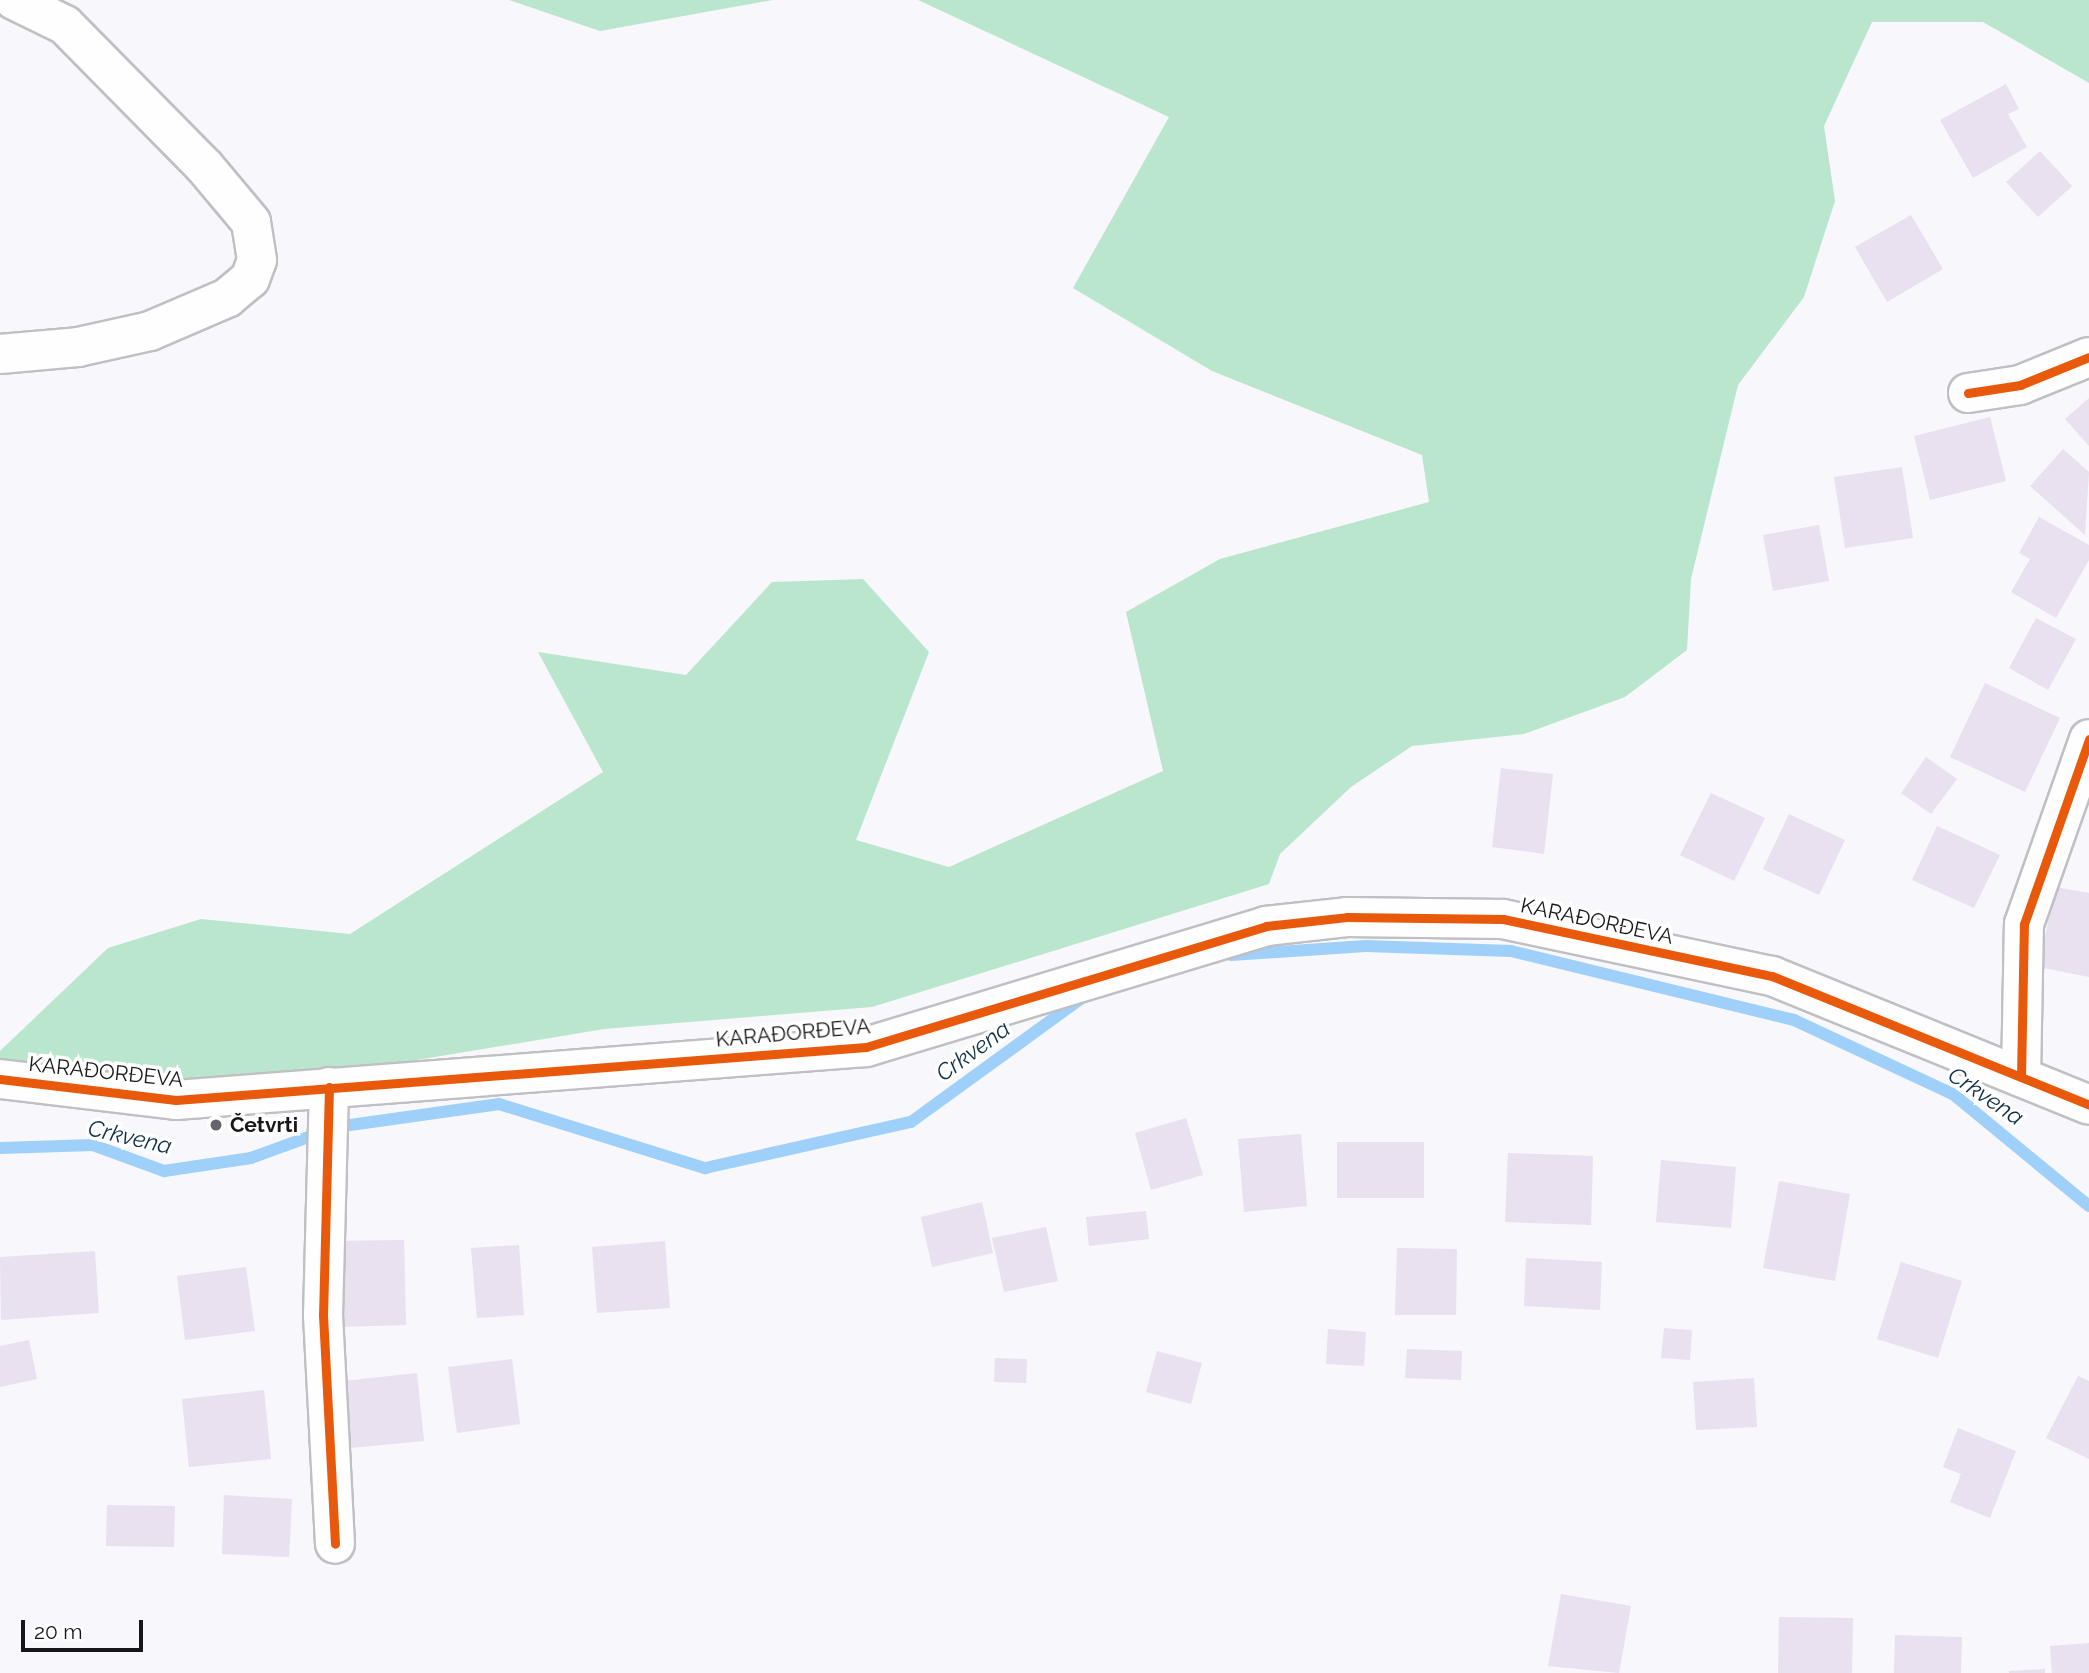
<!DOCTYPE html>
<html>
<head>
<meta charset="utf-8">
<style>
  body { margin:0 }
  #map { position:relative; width:2089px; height:1673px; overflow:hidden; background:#f7f7fc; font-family:Raleway,sans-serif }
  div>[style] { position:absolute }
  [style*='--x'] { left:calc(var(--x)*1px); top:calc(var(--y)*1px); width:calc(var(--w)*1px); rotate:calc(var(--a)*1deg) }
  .forest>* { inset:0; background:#b9e6cd }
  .stream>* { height:12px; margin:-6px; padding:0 6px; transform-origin:6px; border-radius:6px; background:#9ed0f9 }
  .building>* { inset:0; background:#e9e0f0 }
  .roads { filter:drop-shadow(2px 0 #c0c0c4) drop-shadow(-2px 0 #c0c0c4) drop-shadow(0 2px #c0c0c4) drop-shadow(0 -2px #c0c0c4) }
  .minor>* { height:38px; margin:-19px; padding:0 19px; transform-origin:19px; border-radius:19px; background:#fefeff }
  .major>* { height:38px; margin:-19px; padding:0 19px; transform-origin:19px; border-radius:19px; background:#fefeff }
  .cycleway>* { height:9px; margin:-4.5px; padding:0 4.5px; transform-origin:4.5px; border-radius:4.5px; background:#e8590c }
  .dots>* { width:19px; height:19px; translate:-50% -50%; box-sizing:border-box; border:4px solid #fff; border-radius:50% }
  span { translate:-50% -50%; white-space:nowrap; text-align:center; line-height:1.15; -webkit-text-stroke:7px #fff; paint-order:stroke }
  .street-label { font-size:21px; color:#17171a }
  .poi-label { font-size:21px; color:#17171a; font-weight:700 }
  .left { translate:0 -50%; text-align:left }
  .water-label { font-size:23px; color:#113047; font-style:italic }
  .scale { position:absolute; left:21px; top:1620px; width:122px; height:32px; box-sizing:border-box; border:4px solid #17171a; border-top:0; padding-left:9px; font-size:21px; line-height:24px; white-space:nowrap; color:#17171a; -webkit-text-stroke:5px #fff; paint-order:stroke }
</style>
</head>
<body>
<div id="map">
  <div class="forest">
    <i style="clip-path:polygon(509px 0,773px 0,600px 31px)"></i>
    <i style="clip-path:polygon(918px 0,2089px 0,2089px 83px,1983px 22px,1872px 22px,1824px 126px,1835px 201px,1804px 297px,1738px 385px,1691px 579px,1687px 650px,1625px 697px,1524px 734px,1412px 746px,1351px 787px,1280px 854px,1269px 884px,872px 1007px,604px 1029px,176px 1100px,0 1079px,0 1051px,108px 948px,201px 919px,350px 934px,603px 772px,538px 652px,686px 675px,772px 582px,863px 579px,929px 652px,856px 840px,949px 867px,1163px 771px,1126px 612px,1220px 559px,1429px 502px,1422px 455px,1212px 371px,1073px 288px,1169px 117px)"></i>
  </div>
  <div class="stream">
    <i style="--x:1231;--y:955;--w:135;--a:-3.8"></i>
    <i style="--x:1366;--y:946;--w:145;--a:2"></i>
    <i style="--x:1511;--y:951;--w:291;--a:13.7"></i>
    <i style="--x:1794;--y:1020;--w:175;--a:25"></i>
    <i style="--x:1953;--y:1094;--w:176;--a:39.5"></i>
    <i style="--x:0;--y:1148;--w:93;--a:-1.8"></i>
    <i style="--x:93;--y:1145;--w:76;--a:20.1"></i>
    <i style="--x:164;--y:1171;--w:88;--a:-8.5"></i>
    <i style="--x:251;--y:1158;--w:90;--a:-20"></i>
    <i style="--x:336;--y:1127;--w:165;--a:-8"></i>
    <i style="--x:499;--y:1104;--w:216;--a:17.3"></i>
    <i style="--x:705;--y:1168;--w:211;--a:-12.6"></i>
    <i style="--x:911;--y:1122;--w:216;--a:-36"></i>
  </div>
  <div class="building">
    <i style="clip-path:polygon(2006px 84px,2019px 109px,2008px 114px,2027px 147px,1973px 178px,1940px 120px)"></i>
    <i style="clip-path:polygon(2040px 151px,2072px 186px,2038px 217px,2006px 182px)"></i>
    <i style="clip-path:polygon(1911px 215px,1943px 269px,1887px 302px,1855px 247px)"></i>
    <i style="clip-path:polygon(2089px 398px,2089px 446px,2065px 419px)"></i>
    <i style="clip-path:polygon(1990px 417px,2006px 481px,1930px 500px,1914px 436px)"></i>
    <i style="clip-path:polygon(2063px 449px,2089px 472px,2085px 535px,2030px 486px)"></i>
    <i style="clip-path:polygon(1902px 467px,1913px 538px,1845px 548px,1834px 477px)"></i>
    <i style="clip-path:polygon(2039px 517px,2089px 545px,2089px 560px,2056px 618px,2011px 592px,2030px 559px,2019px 553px)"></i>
    <i style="clip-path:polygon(1819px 525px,1829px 581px,1773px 591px,1763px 535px)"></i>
    <i style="clip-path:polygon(2036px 618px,2076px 639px,2048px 690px,2009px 668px)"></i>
    <i style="clip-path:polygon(1985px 683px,2060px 718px,2025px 792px,1950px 757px)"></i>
    <i style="clip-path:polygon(1926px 757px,1957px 779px,1931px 814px,1901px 793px)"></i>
    <i style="clip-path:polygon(1501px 768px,1553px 774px,1544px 854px,1492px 847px)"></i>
    <i style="clip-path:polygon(1711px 793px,1765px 818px,1734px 881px,1680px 855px)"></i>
    <i style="clip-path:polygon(1789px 814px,1845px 840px,1819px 895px,1763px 869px)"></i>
    <i style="clip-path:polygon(1937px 826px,2000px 855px,1974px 908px,1912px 880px)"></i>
    <i style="clip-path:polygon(2055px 887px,2089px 893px,2089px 977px,2039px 967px)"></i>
    <i style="clip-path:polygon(1186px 1118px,1203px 1175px,1151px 1190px,1135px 1133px)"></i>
    <i style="clip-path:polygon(1301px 1134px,1307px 1206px,1244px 1212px,1238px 1139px)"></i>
    <i style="clip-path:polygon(1337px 1142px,1424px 1142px,1424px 1198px,1337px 1198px)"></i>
    <i style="clip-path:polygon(1508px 1153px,1593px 1156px,1591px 1225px,1505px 1222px)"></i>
    <i style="clip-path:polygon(1661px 1160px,1736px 1167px,1731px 1228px,1656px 1222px)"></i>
    <i style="clip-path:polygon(1779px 1181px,1850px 1194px,1835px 1281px,1763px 1268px)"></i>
    <i style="clip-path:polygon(982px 1202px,993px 1253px,932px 1267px,921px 1217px)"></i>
    <i style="clip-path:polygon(1146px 1211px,1149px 1239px,1089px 1246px,1086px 1217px)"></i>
    <i style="clip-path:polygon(1046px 1227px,1058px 1281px,1004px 1292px,992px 1238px)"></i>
    <i style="clip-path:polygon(404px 1240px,406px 1325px,337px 1327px,335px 1241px)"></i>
    <i style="clip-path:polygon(665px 1241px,670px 1308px,597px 1313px,592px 1247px)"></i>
    <i style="clip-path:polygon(519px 1245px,524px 1315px,477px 1318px,471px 1248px)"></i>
    <i style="clip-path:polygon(1397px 1248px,1457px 1249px,1456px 1315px,1395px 1315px)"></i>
    <i style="clip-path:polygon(95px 1251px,99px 1313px,1px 1320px,0 1257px)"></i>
    <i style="clip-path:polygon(1526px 1258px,1602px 1262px,1600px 1310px,1524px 1306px)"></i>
    <i style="clip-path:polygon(1901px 1262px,1962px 1281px,1938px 1358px,1877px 1339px)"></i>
    <i style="clip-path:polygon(246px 1267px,255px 1331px,185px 1340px,177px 1276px)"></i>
    <i style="clip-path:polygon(1664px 1328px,1692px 1330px,1690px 1360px,1661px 1358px)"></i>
    <i style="clip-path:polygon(1328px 1329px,1366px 1332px,1364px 1366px,1326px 1364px)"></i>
    <i style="clip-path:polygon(29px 1340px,37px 1379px,0 1387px,0 1346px)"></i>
    <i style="clip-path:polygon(1407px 1349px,1462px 1351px,1461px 1380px,1405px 1378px)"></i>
    <i style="clip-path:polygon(1157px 1351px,1202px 1363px,1191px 1404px,1146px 1392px)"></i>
    <i style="clip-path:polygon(995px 1358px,1027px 1359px,1026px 1383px,994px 1382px)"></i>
    <i style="clip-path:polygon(512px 1359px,520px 1424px,457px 1433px,448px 1367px)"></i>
    <i style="clip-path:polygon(417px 1373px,424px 1441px,350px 1448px,343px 1381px)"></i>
    <i style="clip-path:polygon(2078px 1376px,2089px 1381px,2089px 1459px,2046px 1438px)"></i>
    <i style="clip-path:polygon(1754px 1378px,1757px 1427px,1696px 1430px,1693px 1382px)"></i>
    <i style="clip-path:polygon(264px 1390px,271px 1459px,189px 1467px,182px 1399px)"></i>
    <i style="clip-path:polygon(1958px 1428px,2016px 1451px,1990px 1518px,1950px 1502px,1961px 1474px,1943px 1467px)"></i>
    <i style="clip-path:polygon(224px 1495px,292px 1499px,289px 1557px,222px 1554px)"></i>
    <i style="clip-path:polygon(107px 1505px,175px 1506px,174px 1547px,106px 1546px)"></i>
    <i style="clip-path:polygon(1561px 1594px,1631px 1606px,1619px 1673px,1548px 1666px)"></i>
    <i style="clip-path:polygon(1779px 1617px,1853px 1618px,1852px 1673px,1778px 1673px)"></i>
    <i style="clip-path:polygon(1895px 1635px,1962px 1637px,1961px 1673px,1894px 1673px)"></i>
    <i style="clip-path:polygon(2089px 1643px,2089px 1673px,2052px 1673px,2050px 1646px)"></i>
    <i style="clip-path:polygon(2045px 1669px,2045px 1673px,2009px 1673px,2009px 1671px)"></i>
  </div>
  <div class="roads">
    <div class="minor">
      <i style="--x:0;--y:354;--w:78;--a:-5.1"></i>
      <i style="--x:78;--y:347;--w:74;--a:-12.5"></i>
      <i style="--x:150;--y:331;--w:84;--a:-23.2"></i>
      <i style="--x:227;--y:298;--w:30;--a:-40"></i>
      <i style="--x:250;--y:279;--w:20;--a:-70"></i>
      <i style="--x:257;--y:260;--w:38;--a:-99"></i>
      <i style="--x:251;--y:222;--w:73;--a:-130"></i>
      <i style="--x:204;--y:166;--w:198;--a:-134.6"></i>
      <i style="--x:65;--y:25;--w:57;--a:-153.9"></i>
      <i style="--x:1968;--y:393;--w:53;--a:-8.7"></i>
      <i style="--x:2020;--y:385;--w:74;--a:-22.1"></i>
      <i style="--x:2021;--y:1077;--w:153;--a:-88.9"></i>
      <i style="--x:2024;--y:924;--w:196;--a:-70.6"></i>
      <i style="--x:329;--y:1087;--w:228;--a:91.5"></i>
      <i style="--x:323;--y:1315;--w:229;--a:87"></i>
    </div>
    <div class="major">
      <i style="--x:0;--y:1079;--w:177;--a:6.8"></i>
      <i style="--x:176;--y:1100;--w:692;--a:-4.39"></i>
      <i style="--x:866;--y:1047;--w:418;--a:-16.8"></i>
      <i style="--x:1266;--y:926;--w:81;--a:-6.3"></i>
      <i style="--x:1347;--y:917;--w:156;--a:0.7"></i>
      <i style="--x:1503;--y:919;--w:275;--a:12"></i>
      <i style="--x:1772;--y:976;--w:342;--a:22.1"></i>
    </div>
  </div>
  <div class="cycleway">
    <i style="--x:1968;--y:393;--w:53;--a:-8.7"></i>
    <i style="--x:2020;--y:385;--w:74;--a:-22.1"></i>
    <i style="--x:2021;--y:1077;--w:153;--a:-88.9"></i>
    <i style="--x:2024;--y:924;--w:196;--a:-70.6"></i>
    <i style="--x:0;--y:1079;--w:177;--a:6.8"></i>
    <i style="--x:176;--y:1100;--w:692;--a:-4.39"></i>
    <i style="--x:866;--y:1047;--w:418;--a:-16.8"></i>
    <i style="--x:1266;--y:926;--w:81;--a:-6.3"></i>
    <i style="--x:1347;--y:917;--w:156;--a:0.7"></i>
    <i style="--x:1503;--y:919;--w:275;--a:12"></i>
    <i style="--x:1772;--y:976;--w:342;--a:22.1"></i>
    <i style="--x:329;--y:1087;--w:228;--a:91.5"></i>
    <i style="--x:323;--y:1315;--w:229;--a:87"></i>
  </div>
  <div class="dots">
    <i style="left:216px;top:1125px;background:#656569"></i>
  </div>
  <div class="street-label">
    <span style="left:1597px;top:921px;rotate:12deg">KARAĐORĐEVA</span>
    <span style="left:793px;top:1033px;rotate:-5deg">KARAĐORĐEVA</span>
    <span style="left:106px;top:1072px;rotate:6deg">KARAĐORĐEVA</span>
  </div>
  <div class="poi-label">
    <span class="left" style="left:230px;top:1125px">Četvrti</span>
  </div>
  <div class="water-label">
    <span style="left:973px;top:1051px;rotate:-36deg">Crkvena</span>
    <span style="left:1986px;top:1096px;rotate:34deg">Crkvena</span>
    <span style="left:130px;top:1137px;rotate:13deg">Crkvena</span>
  </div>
  <div class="scale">20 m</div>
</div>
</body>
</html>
